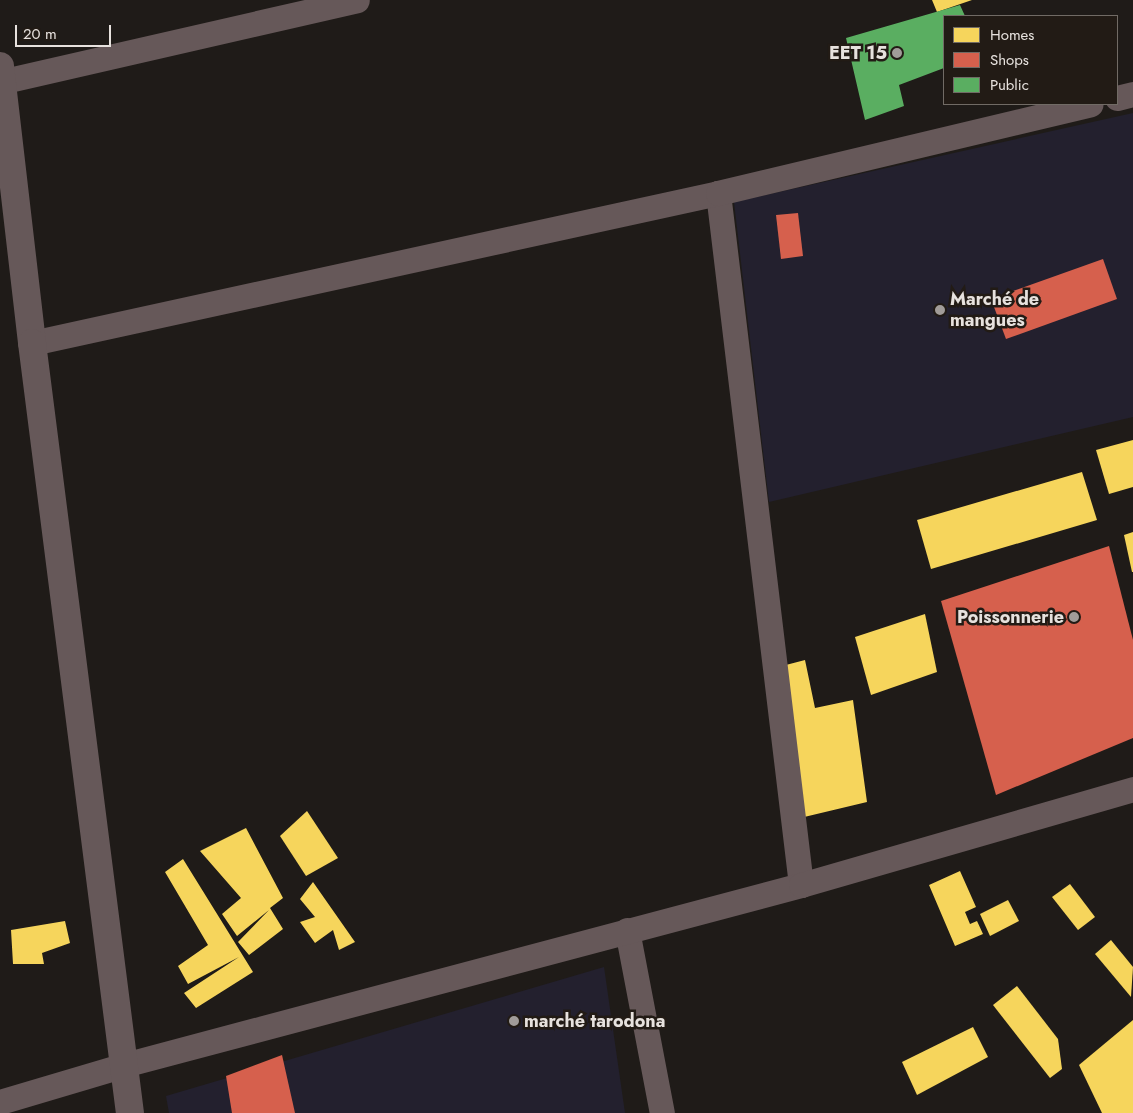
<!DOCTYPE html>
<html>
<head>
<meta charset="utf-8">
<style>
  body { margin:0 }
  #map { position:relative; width:1133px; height:1113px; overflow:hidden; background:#1f1b18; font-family:Jost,sans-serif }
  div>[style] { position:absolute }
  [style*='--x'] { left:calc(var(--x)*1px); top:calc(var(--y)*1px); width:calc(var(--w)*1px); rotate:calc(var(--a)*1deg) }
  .commercial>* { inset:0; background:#23202e }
  .homes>* { inset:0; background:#f6d55c }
  .shops>* { inset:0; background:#d6604d }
  .public>* { inset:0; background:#5aae61 }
  .minor>* { height:25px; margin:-12.5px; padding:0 12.5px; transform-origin:12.5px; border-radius:12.5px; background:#665859 }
  .tertiary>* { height:28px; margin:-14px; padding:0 14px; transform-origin:14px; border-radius:14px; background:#665859 }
  .dots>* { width:14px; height:14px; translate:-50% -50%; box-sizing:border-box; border:2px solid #221b15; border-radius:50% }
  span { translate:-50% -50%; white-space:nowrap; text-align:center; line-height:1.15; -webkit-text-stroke:5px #221b15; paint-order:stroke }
  .poi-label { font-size:18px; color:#e7e2de; font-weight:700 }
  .right { translate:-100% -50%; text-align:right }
  .left { translate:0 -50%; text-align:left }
  .legend { position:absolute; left:943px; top:15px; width:175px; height:90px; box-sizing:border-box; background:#221b15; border:1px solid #716b65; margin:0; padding:6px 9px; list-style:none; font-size:15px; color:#e7e2de }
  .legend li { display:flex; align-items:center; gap:10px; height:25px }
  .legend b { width:25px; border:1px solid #716b65 }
  .scale { position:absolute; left:15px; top:25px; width:96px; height:22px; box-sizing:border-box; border:2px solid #e7e2de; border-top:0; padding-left:6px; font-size:15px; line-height:18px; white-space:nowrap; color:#e7e2de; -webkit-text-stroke:4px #221b15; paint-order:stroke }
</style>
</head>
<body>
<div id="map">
  <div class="commercial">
    <i style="clip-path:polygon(1133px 113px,1133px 417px,769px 502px,734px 202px)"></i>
    <i style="clip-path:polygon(604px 967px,625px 1113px,169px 1113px,166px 1096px)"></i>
  </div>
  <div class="homes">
    <i style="clip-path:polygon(932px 0,972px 0,937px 12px)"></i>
    <i style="clip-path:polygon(1133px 440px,1133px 487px,1109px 494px,1096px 450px)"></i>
    <i style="clip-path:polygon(1082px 472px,1097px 520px,931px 569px,917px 520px)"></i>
    <i style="clip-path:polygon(1133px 532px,1133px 572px,1132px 572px,1124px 535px)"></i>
    <i style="clip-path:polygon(925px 614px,937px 672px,871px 695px,855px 637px)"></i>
    <i style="clip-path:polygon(805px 660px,815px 708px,853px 700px,867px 802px,800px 818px,782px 666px)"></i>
    <i style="clip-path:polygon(307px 811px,338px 858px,306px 876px,280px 836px)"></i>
    <i style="clip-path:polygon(246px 828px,283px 898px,270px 908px,283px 929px,249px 955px,238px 942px,269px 910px,237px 936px,222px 914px,241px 898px,200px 851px)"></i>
    <i style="clip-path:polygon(183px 859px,253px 972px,196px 1008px,184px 993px,239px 957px,188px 984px,178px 966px,208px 945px,165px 872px)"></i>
    <i style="clip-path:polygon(960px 871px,976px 907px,965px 912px,970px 924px,977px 921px,983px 934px,955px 946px,929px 885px)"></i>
    <i style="clip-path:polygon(313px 882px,355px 942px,339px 950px,333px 930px,315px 943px,300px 922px,315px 917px,300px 899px)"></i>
    <i style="clip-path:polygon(1070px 884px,1095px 917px,1078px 930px,1052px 897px)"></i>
    <i style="clip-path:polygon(1008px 900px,1019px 921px,990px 936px,980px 914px)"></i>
    <i style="clip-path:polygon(65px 921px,70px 943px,42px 953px,44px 964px,13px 964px,11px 930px)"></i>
    <i style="clip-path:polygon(1111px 940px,1133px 967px,1131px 997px,1095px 954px)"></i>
    <i style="clip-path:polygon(1017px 986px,1058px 1039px,1062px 1069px,1050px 1078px,993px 1005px)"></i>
    <i style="clip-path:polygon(1133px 1020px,1133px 1113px,1102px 1113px,1079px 1065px)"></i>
    <i style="clip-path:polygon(973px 1027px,988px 1057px,917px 1095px,902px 1062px)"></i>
  </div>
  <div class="shops">
    <i style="clip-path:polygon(798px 213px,803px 256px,781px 259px,776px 215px)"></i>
    <i style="clip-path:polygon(1103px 259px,1117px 299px,1006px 339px,991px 299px)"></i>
    <i style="clip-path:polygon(1109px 546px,1133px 640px,1133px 738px,996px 795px,941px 601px)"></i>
    <i style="clip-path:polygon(282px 1055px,295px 1113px,232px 1113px,226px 1076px)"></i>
  </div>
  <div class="public">
    <i style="clip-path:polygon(960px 5px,965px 16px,944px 16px,944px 68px,899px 85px,904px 106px,865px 120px,846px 38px)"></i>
  </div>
  <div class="minor">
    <i style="--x:0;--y:82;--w:366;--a:-12.9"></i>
    <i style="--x:1117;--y:98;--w:16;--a:-14"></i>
    <i style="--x:718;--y:193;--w:697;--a:83.16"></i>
    <i style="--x:32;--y:343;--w:702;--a:-12.33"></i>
    <i style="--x:718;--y:193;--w:383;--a:-13.4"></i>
    <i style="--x:627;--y:930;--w:186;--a:79.2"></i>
    <i style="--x:0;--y:1102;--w:129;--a:-16.6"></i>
    <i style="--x:124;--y:1065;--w:701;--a:-14.89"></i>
    <i style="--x:801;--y:885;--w:346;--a:-16.1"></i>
  </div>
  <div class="tertiary">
    <i style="--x:0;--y:66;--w:279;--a:83.4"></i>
    <i style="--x:32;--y:343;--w:776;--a:82.75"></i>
  </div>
  <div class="dots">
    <i style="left:897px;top:53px;background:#a19c99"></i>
    <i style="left:940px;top:310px;background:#a19c99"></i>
    <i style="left:1074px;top:617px;background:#a19c99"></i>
    <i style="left:514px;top:1021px;background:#a19c99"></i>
  </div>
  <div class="poi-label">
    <span class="right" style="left:887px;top:53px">EET 15</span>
    <span class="left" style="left:950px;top:310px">Marché de<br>mangues</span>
    <span class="right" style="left:1064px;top:617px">Poissonnerie</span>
    <span class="left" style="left:524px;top:1021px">marché tarodona</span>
  </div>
  <ul class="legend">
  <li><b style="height:14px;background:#f6d55c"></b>Homes</li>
  <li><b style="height:14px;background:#d6604d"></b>Shops</li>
  <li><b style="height:14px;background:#5aae61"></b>Public</li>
  </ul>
  <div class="scale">20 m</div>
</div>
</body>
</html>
